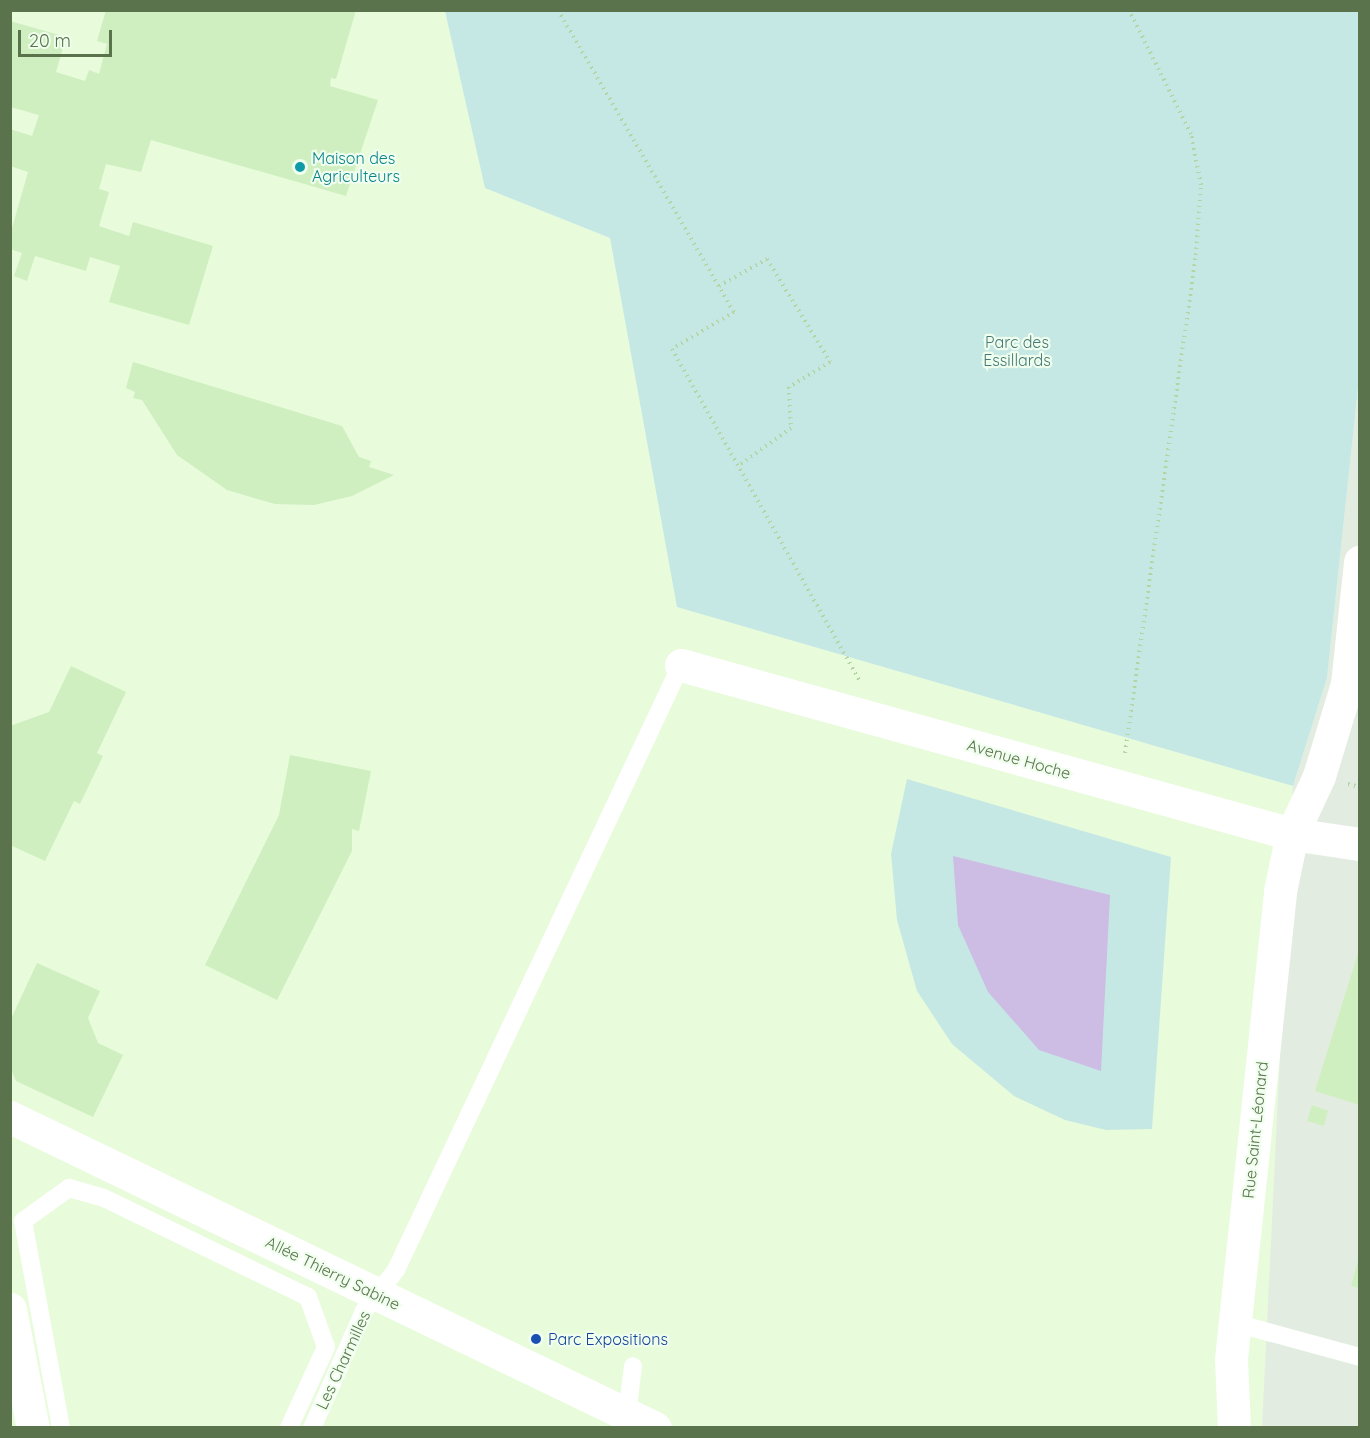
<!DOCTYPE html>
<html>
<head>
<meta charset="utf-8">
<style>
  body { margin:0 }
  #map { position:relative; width:1370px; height:1438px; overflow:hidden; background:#e9fbe7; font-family:Quicksand,sans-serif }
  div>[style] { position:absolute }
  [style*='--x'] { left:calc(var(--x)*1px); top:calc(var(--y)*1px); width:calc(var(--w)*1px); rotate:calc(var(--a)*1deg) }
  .commercial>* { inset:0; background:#e8fbdb }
  .industrial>* { inset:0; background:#e3ece0 }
  .green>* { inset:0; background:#c6e8e4 }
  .water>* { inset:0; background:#cdbce4 }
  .building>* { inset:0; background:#cfefc0 }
  .path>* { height:4px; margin-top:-2px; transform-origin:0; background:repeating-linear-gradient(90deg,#b3d4a3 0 1.5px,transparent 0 6px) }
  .lane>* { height:18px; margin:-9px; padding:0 9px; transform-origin:9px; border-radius:9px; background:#fff }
  .street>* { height:33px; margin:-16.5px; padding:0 16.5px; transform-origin:16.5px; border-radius:16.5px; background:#fff }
  .dots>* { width:16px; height:16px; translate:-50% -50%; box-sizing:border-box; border:3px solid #effeed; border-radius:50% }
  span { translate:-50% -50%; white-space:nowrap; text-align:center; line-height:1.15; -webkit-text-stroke:4.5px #effeed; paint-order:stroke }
  .culture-label { font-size:16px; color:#0d838f }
  .left { translate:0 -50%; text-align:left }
  .park-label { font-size:16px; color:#457878 }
  .street-label { font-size:16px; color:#5a734d }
  .transit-label { font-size:16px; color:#164399 }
  .frame { position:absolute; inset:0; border:12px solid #5a734d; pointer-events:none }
  .scale { position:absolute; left:18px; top:30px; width:94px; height:27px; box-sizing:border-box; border:3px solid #5a734d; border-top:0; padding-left:8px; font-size:18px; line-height:21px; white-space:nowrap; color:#5a734d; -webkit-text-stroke:4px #effeed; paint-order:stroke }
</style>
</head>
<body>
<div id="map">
  <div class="commercial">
    <i style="clip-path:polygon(10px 11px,445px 11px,485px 188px,610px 238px,677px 607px,1293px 786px,1262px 1427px,11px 1427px)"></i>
  </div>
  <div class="industrial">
    <i style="clip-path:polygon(1359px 379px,1359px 1427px,1262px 1428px,1293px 786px,1327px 678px)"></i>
  </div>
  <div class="green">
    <i style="clip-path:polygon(445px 11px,1359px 11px,1359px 379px,1327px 678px,1293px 786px,677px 607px,610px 238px,485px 188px)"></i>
    <i style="clip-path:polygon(907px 779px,1171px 857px,1152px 1129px,1106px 1130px,1065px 1120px,1014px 1096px,952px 1044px,917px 991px,897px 920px,891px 854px)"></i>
  </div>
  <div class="water">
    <i style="clip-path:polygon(953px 856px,1110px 895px,1101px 1071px,1039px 1050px,988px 992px,958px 925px)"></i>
  </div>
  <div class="building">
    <i style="clip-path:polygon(106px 10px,356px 10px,336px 79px,331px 78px,330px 86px,378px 100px,346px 196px,151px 140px,141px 172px,106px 164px,99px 189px,109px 192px,99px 226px,129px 236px,133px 222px,213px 246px,189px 325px,109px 302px,120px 266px,90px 257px,86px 271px,35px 256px,27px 281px,14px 276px,22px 253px,10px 249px,10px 235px,28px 172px,10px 166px,10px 129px,32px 136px,39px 115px,10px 107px,10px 21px,66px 37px,56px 72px,85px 81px,89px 70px,99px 74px,107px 44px,97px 41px)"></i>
    <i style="clip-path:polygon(133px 362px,342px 426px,359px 457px,371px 461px,369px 467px,394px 475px,352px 496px,314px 505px,275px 504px,227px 490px,177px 455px,142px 400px,133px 398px,135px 392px,126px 388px)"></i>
    <i style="clip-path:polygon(71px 666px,126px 692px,97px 753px,103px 756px,80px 804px,74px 801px,45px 861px,10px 845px,10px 726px,49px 712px)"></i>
    <i style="clip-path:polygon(290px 755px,371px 771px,359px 831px,352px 829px,352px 851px,277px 1000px,205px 965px,279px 815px)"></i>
    <i style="clip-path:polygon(1359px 950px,1359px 1105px,1315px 1091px)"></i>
    <i style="clip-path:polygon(37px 963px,100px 991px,88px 1018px,98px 1043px,123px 1055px,93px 1117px,16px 1081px,10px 1067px,10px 1021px)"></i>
    <i style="clip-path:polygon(1312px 1105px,1328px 1111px,1324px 1126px,1307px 1121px)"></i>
    <i style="clip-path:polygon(1359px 1257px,1359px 1288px,1351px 1286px)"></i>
  </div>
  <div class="path">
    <i style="--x:558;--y:10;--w:350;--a:59.8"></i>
    <i style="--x:734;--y:312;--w:72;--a:149.2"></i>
    <i style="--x:672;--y:349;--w:382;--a:60.5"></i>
    <i style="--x:719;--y:286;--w:55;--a:-29.4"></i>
    <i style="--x:767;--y:259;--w:121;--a:58.5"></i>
    <i style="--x:830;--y:362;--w:48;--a:148.6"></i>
    <i style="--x:789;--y:387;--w:41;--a:87.2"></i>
    <i style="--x:791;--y:428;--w:65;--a:144.4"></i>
    <i style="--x:1125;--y:753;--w:503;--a:-81.89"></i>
    <i style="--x:1196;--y:255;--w:70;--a:-85.9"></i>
    <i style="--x:1201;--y:185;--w:52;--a:-101.1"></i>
    <i style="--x:1191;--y:134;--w:139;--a:-116.6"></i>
    <i style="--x:1348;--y:784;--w:12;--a:14"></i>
  </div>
  <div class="lane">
    <i style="--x:1235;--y:1323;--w:130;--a:15.2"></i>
    <i style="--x:627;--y:1415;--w:49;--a:-83"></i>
    <i style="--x:61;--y:1428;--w:210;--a:-100.4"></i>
    <i style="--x:23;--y:1221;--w:57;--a:-35.7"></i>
    <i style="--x:69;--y:1188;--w:36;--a:16"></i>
    <i style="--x:104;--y:1198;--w:227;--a:25.9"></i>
    <i style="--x:308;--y:1297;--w:53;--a:70.2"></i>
    <i style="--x:326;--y:1347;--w:89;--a:114.6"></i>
    <i style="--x:312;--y:1428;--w:128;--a:-66"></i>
    <i style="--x:364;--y:1311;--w:52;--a:-52"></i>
    <i style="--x:396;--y:1270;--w:669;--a:-64.78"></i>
  </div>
  <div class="street">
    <i style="--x:681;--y:665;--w:634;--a:15.46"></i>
    <i style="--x:1292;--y:834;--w:69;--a:8.4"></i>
    <i style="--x:10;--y:1117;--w:716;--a:25.74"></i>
    <i style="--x:10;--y:1309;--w:121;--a:79.1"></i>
    <i style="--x:1234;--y:1428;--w:69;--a:-92.5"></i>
    <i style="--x:1231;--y:1359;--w:471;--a:-84"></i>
    <i style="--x:1280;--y:891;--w:58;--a:-78.1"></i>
    <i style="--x:1292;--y:834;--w:64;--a:-65"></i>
    <i style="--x:1319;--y:776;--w:96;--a:-73.1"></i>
    <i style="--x:1347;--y:684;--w:123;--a:-83.9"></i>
  </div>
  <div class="dots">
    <i style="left:300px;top:167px;background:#0f9aa8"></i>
    <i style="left:536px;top:1339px;background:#1a4fb4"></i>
  </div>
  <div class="culture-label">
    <span class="left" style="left:312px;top:167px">Maison des<br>Agriculteurs</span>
  </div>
  <div class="park-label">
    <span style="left:1017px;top:351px">Parc des<br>Essillards</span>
  </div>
  <div class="street-label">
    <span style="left:1019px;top:759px;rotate:16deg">Avenue Hoche</span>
    <span style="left:1255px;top:1130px;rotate:-84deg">Rue Saint-Léonard</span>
    <span style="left:333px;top:1273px;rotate:26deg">Allée Thierry Sabine</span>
    <span style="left:343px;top:1360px;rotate:-65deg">Les Charmilles</span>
  </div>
  <div class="transit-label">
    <span class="left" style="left:548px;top:1339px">Parc Expositions</span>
  </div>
  <div class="frame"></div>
  <div class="scale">20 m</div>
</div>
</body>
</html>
